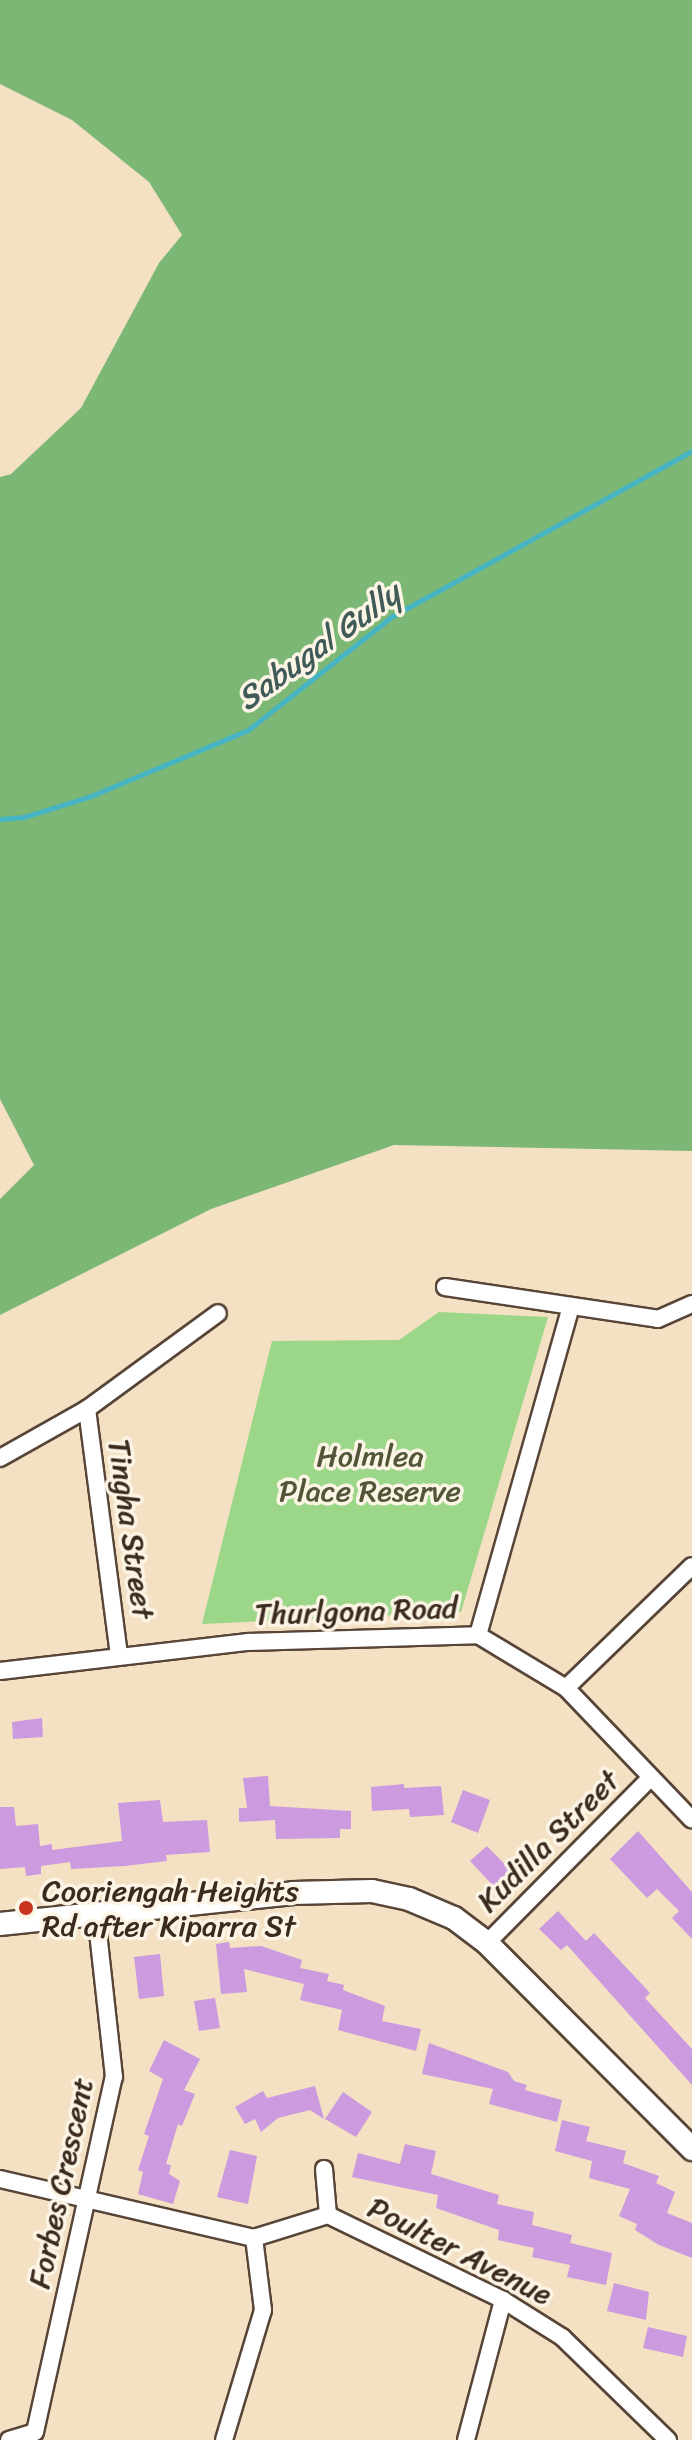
<!DOCTYPE html>
<html>
<head>
<meta charset="utf-8">
<style>
  body { margin:0 }
  #map { position:relative; width:692px; height:2440px; overflow:hidden; background:#f4e0c3; font-family:Sriracha,sans-serif }
  div>[style] { position:absolute }
  [style*='--x'] { left:calc(var(--x)*1px); top:calc(var(--y)*1px); width:calc(var(--w)*1px); rotate:calc(var(--a)*1deg) }
  .green>* { inset:0; background:#9bd689 }
  .forest>* { inset:0; background:#7cb775 }
  .stream>* { height:5px; margin:-2.5px; padding:0 2.5px; transform-origin:2.5px; border-radius:2.5px; background:#47b4c3 }
  .building>* { inset:0; background:#cc9ade }
  .roads { filter:drop-shadow(2px 0 #574537) drop-shadow(-2px 0 #574537) drop-shadow(0 2px #574537) drop-shadow(0 -2px #574537) }
  .street>* { height:16px; margin:-8px; padding:0 8px; transform-origin:8px; border-radius:8px; background:#fff }
  .secondary>* { height:22px; margin:-11px; padding:0 11px; transform-origin:11px; border-radius:11px; background:#fff }
  .dots>* { width:22px; height:22px; translate:-50% -50%; box-sizing:border-box; border:4px solid #fcf5e5; border-radius:50% }
  span { translate:-50% -50%; white-space:nowrap; text-align:center; line-height:1.15; -webkit-text-stroke:7px #fcf5e5; paint-order:stroke }
  .park-label { font-size:30px; color:#535539 }
  .street-label { font-size:30px; color:#3b2a1e }
  .poi-label { font-size:30px; color:#3b2a1e }
  .left { translate:0 -50%; text-align:left }
  .water-label { font-size:32px; color:#3f5a58; font-style:italic }
</style>
</head>
<body>
<div id="map">
  <div class="green">
    <i style="clip-path:polygon(439px 1312px,548px 1317px,461px 1612px,202px 1624px,272px 1341px,399px 1340px)"></i>
  </div>
  <div class="forest">
    <i style="clip-path:polygon(0 0,692px 0,692px 1151px,394px 1145px,211px 1209px,0 1315px,0 1199px,34px 1165px,0 1099px,0 477px,11px 474px,81px 408px,159px 263px,182px 235px,149px 182px,72px 120px,0 84px)"></i>
  </div>
  <div class="stream">
    <i style="--x:0;--y:819;--w:24;--a:-5"></i>
    <i style="--x:24;--y:817;--w:70;--a:-17.4"></i>
    <i style="--x:91;--y:796;--w:170;--a:-22.8"></i>
    <i style="--x:248;--y:730;--w:182;--a:-38.3"></i>
    <i style="--x:391;--y:617;--w:344;--a:-28.9"></i>
  </div>
  <div class="building">
    <i style="clip-path:polygon(42px 1718px,43px 1737px,13px 1739px,12px 1722px)"></i>
    <i style="clip-path:polygon(268px 1776px,270px 1806px,351px 1811px,351px 1829px,340px 1829px,340px 1838px,276px 1839px,275px 1820px,239px 1822px,239px 1808px,247px 1808px,243px 1778px)"></i>
    <i style="clip-path:polygon(404px 1784px,404px 1788px,441px 1786px,444px 1815px,410px 1817px,409px 1809px,372px 1811px,371px 1787px)"></i>
    <i style="clip-path:polygon(463px 1790px,490px 1800px,478px 1833px,451px 1822px)"></i>
    <i style="clip-path:polygon(160px 1800px,163px 1822px,207px 1820px,210px 1852px,166px 1855px,167px 1861px,125px 1866px,71px 1869px,70px 1862px,41px 1866px,41px 1874px,26px 1876px,25px 1867px,0 1869px,0 1807px,14px 1807px,16px 1826px,38px 1824px,40px 1846px,52px 1844px,52px 1850px,122px 1841px,118px 1803px)"></i>
    <i style="clip-path:polygon(638px 1831px,692px 1892px,692px 1939px,672px 1918px,679px 1911px,657px 1889px,647px 1898px,610px 1859px)"></i>
    <i style="clip-path:polygon(487px 1846px,515px 1875px,498px 1891px,470px 1861px)"></i>
    <i style="clip-path:polygon(558px 1911px,586px 1941px,594px 1933px,650px 1993px,645px 1998px,692px 2049px,692px 2085px,567px 1945px,561px 1950px,539px 1929px)"></i>
    <i style="clip-path:polygon(229px 1942px,230px 1948px,261px 1946px,302px 1960px,300px 1968px,329px 1974px,327px 1981px,344px 1985px,343px 1990px,385px 2006px,382px 2021px,421px 2029px,416px 2051px,338px 2030px,342px 2010px,300px 2000px,304px 1984px,244px 1969px,247px 1992px,221px 1994px,216px 1944px)"></i>
    <i style="clip-path:polygon(160px 1954px,164px 1996px,139px 1999px,134px 1957px)"></i>
    <i style="clip-path:polygon(215px 1998px,220px 2028px,199px 2031px,194px 2001px)"></i>
    <i style="clip-path:polygon(164px 2040px,200px 2059px,184px 2090px,195px 2094px,182px 2126px,178px 2124px,166px 2164px,171px 2165px,169px 2174px,180px 2181px,173px 2204px,138px 2194px,143px 2172px,138px 2170px,149px 2136px,144px 2134px,163px 2079px,149px 2071px)"></i>
    <i style="clip-path:polygon(429px 2043px,508px 2072px,514px 2081px,527px 2085px,525px 2090px,562px 2100px,557px 2122px,489px 2104px,493px 2089px,422px 2074px)"></i>
    <i style="clip-path:polygon(315px 2086px,324px 2119px,310px 2110px,278px 2118px,261px 2132px,255px 2119px,245px 2124px,235px 2107px,263px 2091px,267px 2098px)"></i>
    <i style="clip-path:polygon(343px 2092px,372px 2112px,356px 2137px,325px 2119px)"></i>
    <i style="clip-path:polygon(562px 2120px,590px 2127px,586px 2141px,626px 2151px,623px 2163px,659px 2176px,656px 2183px,675px 2192px,667px 2213px,692px 2223px,692px 2258px,659px 2245px,635px 2230px,637px 2224px,619px 2216px,630px 2189px,589px 2178px,592px 2161px,555px 2151px)"></i>
    <i style="clip-path:polygon(405px 2144px,436px 2151px,431px 2174px,499px 2195px,497px 2204px,534px 2212px,532px 2225px,572px 2235px,570px 2243px,612px 2253px,606px 2285px,567px 2277px,570px 2265px,532px 2257px,534px 2248px,498px 2240px,499px 2230px,436px 2208px,438px 2195px,352px 2177px,358px 2153px,400px 2164px)"></i>
    <i style="clip-path:polygon(230px 2150px,257px 2156px,248px 2204px,217px 2197px)"></i>
    <i style="clip-path:polygon(614px 2283px,649px 2292px,646px 2320px,607px 2311px)"></i>
    <i style="clip-path:polygon(648px 2327px,687px 2336px,683px 2357px,643px 2348px)"></i>
  </div>
  <div class="roads">
    <div class="street">
      <i style="--x:445;--y:1287;--w:215;--a:8.5"></i>
      <i style="--x:658;--y:1319;--w:37;--a:-24"></i>
      <i style="--x:87;--y:1409;--w:248;--a:82.6"></i>
      <i style="--x:0;--y:1458;--w:100;--a:-29.4"></i>
      <i style="--x:87;--y:1409;--w:162;--a:-36.2"></i>
      <i style="--x:478;--y:1635;--w:341;--a:-74.2"></i>
      <i style="--x:0;--y:1671;--w:250;--a:-6.7"></i>
      <i style="--x:248;--y:1642;--w:230;--a:-1.7"></i>
      <i style="--x:478;--y:1635;--w:103;--a:31.1"></i>
      <i style="--x:566;--y:1688;--w:182;--a:46.3"></i>
      <i style="--x:566;--y:1688;--w:175;--a:-44.1"></i>
      <i style="--x:487;--y:1943;--w:232;--a:-45.3"></i>
      <i style="--x:324;--y:2169;--w:46;--a:85"></i>
      <i style="--x:0;--y:2179;--w:261;--a:13.1"></i>
      <i style="--x:254;--y:2238;--w:77;--a:-17.3"></i>
      <i style="--x:328;--y:2215;--w:195;--a:25.9"></i>
      <i style="--x:503;--y:2300;--w:70;--a:32.1"></i>
      <i style="--x:562;--y:2337;--w:148;--a:44.2"></i>
      <i style="--x:9;--y:2440;--w:27;--a:-17"></i>
      <i style="--x:35;--y:2432;--w:364;--a:-77.5"></i>
      <i style="--x:114;--y:2077;--w:163;--a:-96.3"></i>
      <i style="--x:224;--y:2440;--w:136;--a:-73.3"></i>
      <i style="--x:263;--y:2310;--w:73;--a:-97.1"></i>
      <i style="--x:466;--y:2440;--w:145;--a:-75.2"></i>
    </div>
    <div class="secondary">
      <i style="--x:0;--y:1924;--w:295;--a:-6"></i>
      <i style="--x:293;--y:1893;--w:79;--a:-1.5"></i>
      <i style="--x:372;--y:1891;--w:38;--a:12"></i>
      <i style="--x:409;--y:1899;--w:49;--a:22.9"></i>
      <i style="--x:454;--y:1918;--w:41;--a:37.1"></i>
      <i style="--x:487;--y:1943;--w:291;--a:45.1"></i>
    </div>
  </div>
  <div class="dots">
    <i style="left:26px;top:1908px;background:#c8321e"></i>
  </div>
  <div class="park-label">
    <span style="left:370px;top:1473px">Holmlea<br>Place Reserve</span>
  </div>
  <div class="street-label">
    <span style="left:131px;top:1529px;rotate:82deg">Tingha Street</span>
    <span style="left:356px;top:1611px;rotate:-2deg">Thurlgona Road</span>
    <span style="left:548px;top:1841px;rotate:-45deg">Kudilla Street</span>
    <span style="left:61px;top:2183px;rotate:-78deg">Forbes Crescent</span>
    <span style="left:460px;top:2251px;rotate:27deg">Poulter Avenue</span>
  </div>
  <div class="poi-label">
    <span class="left" style="left:42px;top:1908px">Cooriengah Heights<br>Rd after Kiparra St</span>
  </div>
  <div class="water-label">
    <span style="left:319px;top:647px;rotate:-36deg">Sabugal Gully</span>
  </div>
</div>
</body>
</html>
